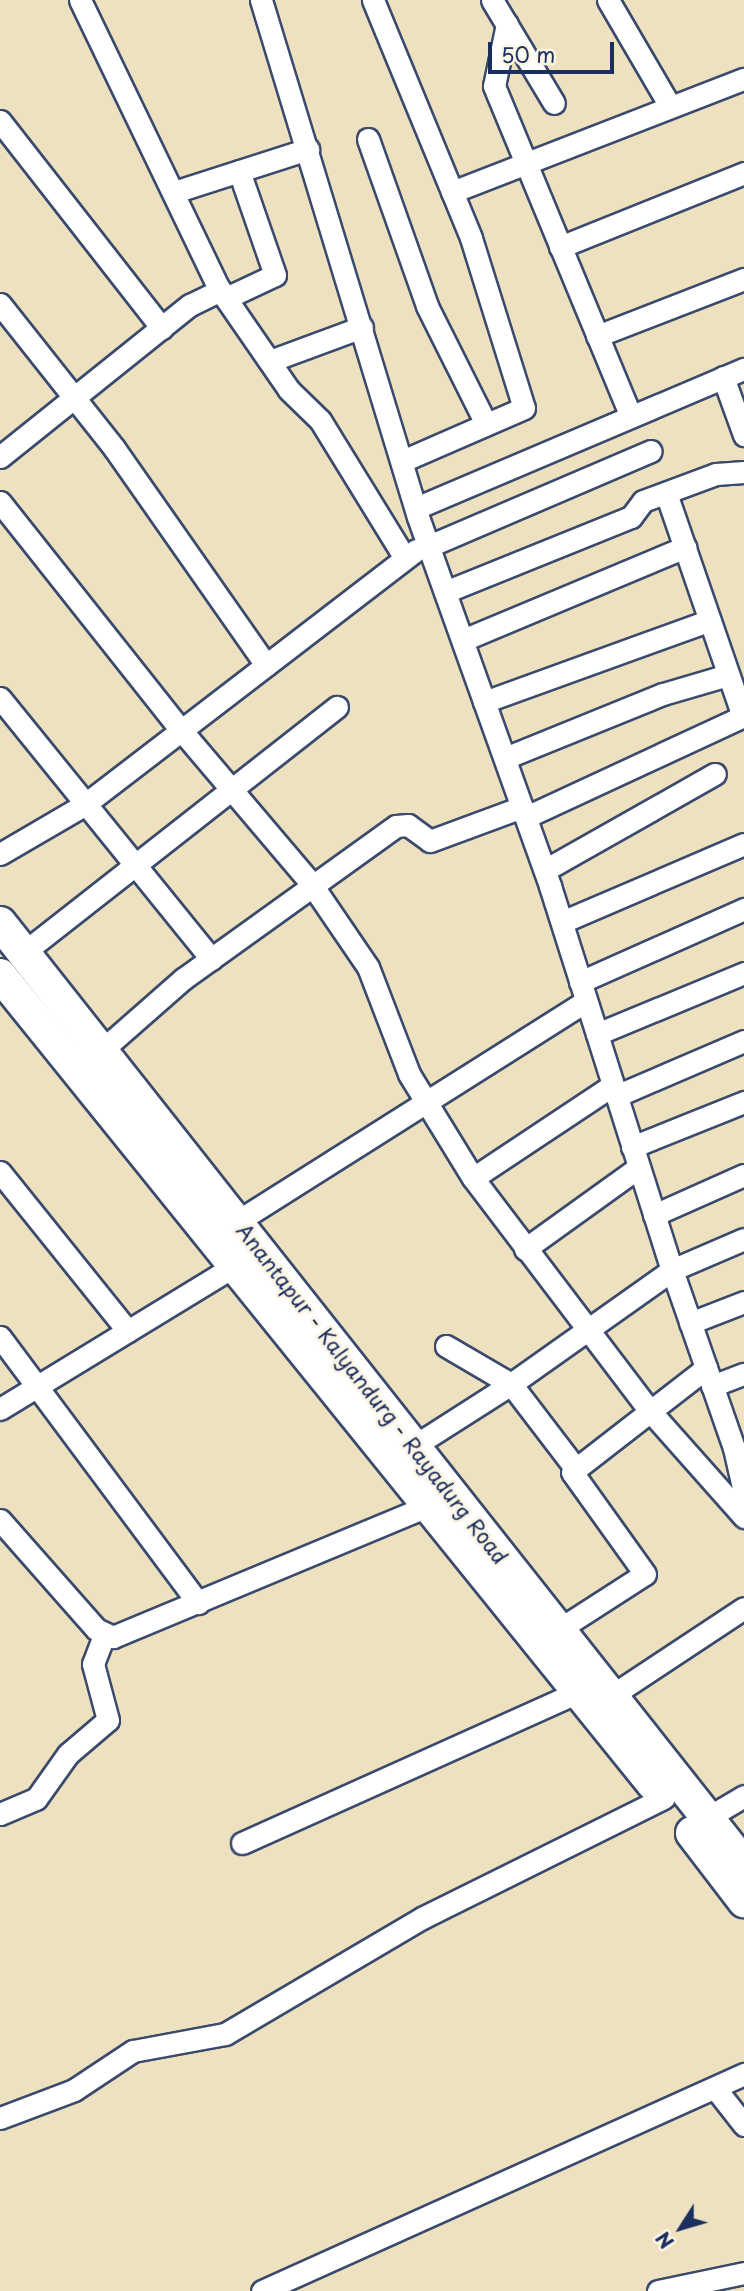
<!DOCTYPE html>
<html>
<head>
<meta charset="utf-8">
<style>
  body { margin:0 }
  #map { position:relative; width:744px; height:2291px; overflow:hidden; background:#ede1c0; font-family:"Playpen Sans",sans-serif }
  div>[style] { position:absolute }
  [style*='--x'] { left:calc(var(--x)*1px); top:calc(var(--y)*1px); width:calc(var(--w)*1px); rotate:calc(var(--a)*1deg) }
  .roads { filter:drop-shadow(2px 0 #3a4a6d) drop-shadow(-2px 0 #3a4a6d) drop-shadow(0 2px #3a4a6d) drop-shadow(0 -2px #3a4a6d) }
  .minor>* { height:21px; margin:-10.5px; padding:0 10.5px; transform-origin:10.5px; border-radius:10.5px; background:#fff }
  .highway>* { height:32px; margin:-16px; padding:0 16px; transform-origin:16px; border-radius:16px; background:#fff }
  span { translate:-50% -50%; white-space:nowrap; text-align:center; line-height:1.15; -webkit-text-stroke:6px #fcf5e5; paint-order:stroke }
  .street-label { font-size:21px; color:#1b2f5e }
  .north { position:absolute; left:646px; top:2193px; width:70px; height:70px; -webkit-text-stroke:5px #fcf5e5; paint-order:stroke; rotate:233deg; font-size:19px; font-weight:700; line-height:28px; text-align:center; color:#1b2f5e }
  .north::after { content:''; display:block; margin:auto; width:24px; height:32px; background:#1b2f5e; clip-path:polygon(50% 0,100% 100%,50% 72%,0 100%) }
  .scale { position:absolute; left:488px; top:42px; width:126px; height:32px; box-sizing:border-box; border:4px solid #1b2f5e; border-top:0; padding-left:9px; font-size:21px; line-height:24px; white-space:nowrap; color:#1b2f5e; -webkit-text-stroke:5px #fcf5e5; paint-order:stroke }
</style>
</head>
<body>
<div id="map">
  <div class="roads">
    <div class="minor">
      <i style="--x:80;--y:0;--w:318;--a:64.3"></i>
      <i style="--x:218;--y:287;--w:125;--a:55.4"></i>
      <i style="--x:289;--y:390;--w:43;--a:44.1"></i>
      <i style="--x:320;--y:420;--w:162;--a:58.4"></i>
      <i style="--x:261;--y:0;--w:540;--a:73.11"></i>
      <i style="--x:418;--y:517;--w:392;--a:70.3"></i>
      <i style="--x:550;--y:886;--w:403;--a:72.4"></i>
      <i style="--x:672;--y:1270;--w:188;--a:70.8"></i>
      <i style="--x:734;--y:1448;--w:45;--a:77.2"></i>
      <i style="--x:373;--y:0;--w:257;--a:67.6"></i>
      <i style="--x:471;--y:238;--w:178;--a:72.7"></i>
      <i style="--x:524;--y:408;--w:133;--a:156.5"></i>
      <i style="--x:492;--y:0;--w:120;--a:59"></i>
      <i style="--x:608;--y:0;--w:123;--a:59.7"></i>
      <i style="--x:507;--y:24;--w:63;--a:101.8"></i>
      <i style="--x:494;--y:86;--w:357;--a:67.5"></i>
      <i style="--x:0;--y:121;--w:263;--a:52"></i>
      <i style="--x:368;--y:139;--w:177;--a:70.5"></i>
      <i style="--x:427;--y:306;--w:132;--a:63.4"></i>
      <i style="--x:174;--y:192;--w:141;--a:-17.8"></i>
      <i style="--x:452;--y:192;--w:313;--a:-21.2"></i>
      <i style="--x:560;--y:247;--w:198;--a:-21.9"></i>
      <i style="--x:226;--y:298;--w:54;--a:-25.1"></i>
      <i style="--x:275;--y:275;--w:110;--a:-109.1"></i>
      <i style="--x:0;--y:304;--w:184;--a:51.6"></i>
      <i style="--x:114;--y:448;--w:265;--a:55"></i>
      <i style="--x:597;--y:336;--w:158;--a:-21.2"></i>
      <i style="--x:270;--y:361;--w:98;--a:-20.3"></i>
      <i style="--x:723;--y:377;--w:62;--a:70.1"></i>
      <i style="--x:0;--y:457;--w:243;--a:-38.7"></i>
      <i style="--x:190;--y:305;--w:34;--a:-26"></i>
      <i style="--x:666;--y:493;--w:236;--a:71"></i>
      <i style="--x:0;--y:502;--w:291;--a:51.6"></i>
      <i style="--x:181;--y:730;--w:199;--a:49.7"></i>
      <i style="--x:310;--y:882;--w:103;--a:55.7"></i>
      <i style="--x:368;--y:967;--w:115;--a:69"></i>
      <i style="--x:409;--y:1074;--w:122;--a:58.4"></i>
      <i style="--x:416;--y:508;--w:356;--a:-23"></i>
      <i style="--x:429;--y:546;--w:241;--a:-23.2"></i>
      <i style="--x:445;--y:592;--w:201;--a:-22"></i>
      <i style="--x:631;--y:517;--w:20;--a:-53"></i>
      <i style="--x:643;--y:501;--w:78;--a:-20.3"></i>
      <i style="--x:716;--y:474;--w:28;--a:-4"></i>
      <i style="--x:463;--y:640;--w:241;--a:-22.7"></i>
      <i style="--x:0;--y:698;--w:336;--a:51"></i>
      <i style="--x:484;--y:702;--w:240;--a:-19.9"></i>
      <i style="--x:505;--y:758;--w:170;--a:-22.1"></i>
      <i style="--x:663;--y:694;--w:68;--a:-16.3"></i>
      <i style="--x:526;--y:817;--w:240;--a:-24.9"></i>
      <i style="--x:0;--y:854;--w:97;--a:-30.3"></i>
      <i style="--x:84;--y:805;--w:419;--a:-37.5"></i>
      <i style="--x:545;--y:870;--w:195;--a:-29.5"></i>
      <i style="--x:562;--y:922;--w:198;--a:-23.2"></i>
      <i style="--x:23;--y:953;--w:399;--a:-38.1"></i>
      <i style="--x:580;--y:982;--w:180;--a:-24"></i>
      <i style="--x:597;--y:1034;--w:159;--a:-22.5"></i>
      <i style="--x:101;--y:1051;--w:109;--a:-41.3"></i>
      <i style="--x:183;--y:979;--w:262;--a:-35.7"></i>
      <i style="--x:396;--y:826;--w:12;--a:-5"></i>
      <i style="--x:408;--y:825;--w:27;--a:36"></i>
      <i style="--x:430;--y:841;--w:98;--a:-20.3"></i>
      <i style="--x:613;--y:1085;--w:168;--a:146.4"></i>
      <i style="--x:473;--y:1178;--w:293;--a:52.8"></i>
      <i style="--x:650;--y:1411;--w:142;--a:48.4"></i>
      <i style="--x:616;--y:1096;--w:139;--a:-23.3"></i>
      <i style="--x:632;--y:1147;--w:121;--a:-21.9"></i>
      <i style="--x:0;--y:1172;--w:204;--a:51.2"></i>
      <i style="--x:654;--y:1215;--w:98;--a:-24"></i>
      <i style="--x:238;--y:1221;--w:412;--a:-32.3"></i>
      <i style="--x:525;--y:1249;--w:140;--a:-35.7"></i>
      <i style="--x:690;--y:1323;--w:58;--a:-21.3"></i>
      <i style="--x:0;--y:1337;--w:332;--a:53.3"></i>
      <i style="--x:446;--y:1346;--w:75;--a:30.3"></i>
      <i style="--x:511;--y:1384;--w:107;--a:52.6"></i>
      <i style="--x:712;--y:1386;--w:34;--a:-21"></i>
      <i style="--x:0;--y:1409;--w:274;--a:-31.4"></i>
      <i style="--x:414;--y:1446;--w:115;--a:-32.6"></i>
      <i style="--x:511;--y:1384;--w:197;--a:-35.3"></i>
      <i style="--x:672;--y:1270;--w:78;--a:-23.3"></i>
      <i style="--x:0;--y:1520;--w:145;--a:48.6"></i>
      <i style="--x:96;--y:1629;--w:19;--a:25"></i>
      <i style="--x:113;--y:1637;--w:354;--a:-22.6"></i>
      <i style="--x:558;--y:1630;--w:103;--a:-32.8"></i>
      <i style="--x:645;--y:1574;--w:125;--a:-125.6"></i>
      <i style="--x:572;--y:1472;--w:170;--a:-37.8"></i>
      <i style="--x:611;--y:1696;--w:159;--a:-33.5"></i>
      <i style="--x:0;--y:1814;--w:39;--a:-23"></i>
      <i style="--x:36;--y:1799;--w:55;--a:-54.6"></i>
      <i style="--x:68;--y:1754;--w:52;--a:-40.4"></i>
      <i style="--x:108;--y:1720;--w:58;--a:-105"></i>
      <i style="--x:93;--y:1664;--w:31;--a:-69"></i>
      <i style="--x:707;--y:1818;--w:43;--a:-30.7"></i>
      <i style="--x:242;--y:1843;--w:368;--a:-24.2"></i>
      <i style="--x:715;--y:2088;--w:47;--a:51.9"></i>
      <i style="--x:0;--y:2118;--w:79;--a:-20.7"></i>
      <i style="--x:74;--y:2090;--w:71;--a:-33.5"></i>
      <i style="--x:133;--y:2051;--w:94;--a:-10.5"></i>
      <i style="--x:225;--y:2034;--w:229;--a:-30.5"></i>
      <i style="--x:422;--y:1918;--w:270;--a:-26.4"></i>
      <i style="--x:262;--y:2291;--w:529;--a:-24.24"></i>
      <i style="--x:658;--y:2291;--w:88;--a:-11.8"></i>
    </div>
    <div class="highway">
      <i style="--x:0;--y:923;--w:1200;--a:51.67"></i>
      <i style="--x:0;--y:975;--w:1040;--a:51.09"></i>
      <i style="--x:692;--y:1833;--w:86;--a:52.6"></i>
    </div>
  </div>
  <div class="street-label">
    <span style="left:373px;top:1393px;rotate:52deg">Anantapur - Kalyandurg - Rayadurg Road</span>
  </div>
  <div class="north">N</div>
  <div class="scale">50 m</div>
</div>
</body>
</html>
